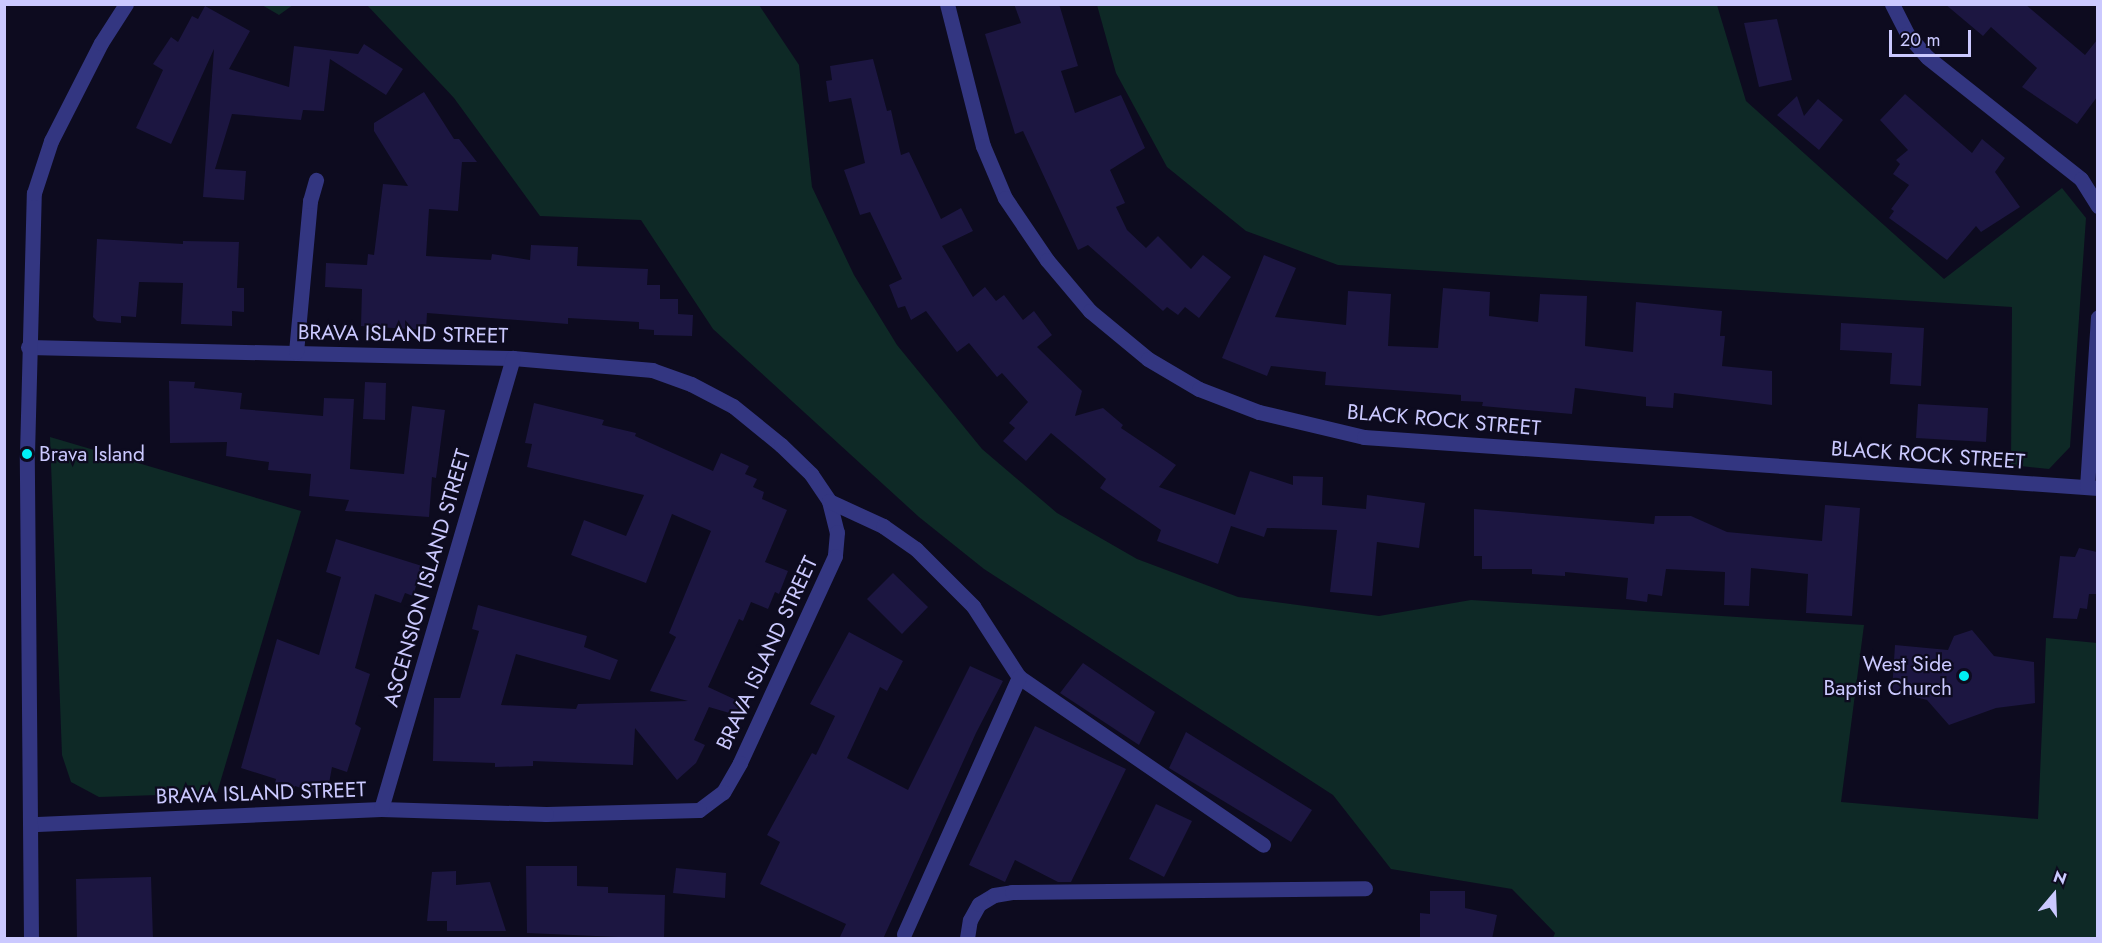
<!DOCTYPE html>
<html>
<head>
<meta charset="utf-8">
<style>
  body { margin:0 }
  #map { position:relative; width:2102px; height:943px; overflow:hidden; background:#0d0b1f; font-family:Jost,sans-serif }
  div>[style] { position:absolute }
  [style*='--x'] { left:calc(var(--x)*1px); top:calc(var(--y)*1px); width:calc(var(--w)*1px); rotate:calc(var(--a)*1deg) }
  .green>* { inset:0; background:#0e2926 }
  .building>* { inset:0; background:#1c1641 }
  .street>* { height:15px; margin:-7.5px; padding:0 7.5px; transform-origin:7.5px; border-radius:7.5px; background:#333681 }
  .dots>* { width:16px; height:16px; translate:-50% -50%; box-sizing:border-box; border:3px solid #0d0b1f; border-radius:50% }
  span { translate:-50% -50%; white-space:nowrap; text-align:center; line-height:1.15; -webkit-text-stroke:4.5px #0d0b1f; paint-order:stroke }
  .street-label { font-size:21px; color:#cbc9ff }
  .poi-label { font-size:21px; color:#cbc9ff }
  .left { translate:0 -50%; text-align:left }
  .right { translate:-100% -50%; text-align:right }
  .frame { position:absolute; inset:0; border:6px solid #cbc9ff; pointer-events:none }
  .north { position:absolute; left:2024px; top:865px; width:60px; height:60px; -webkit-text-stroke:4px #0d0b1f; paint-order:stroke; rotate:19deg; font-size:16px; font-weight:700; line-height:24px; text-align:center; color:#cbc9ff }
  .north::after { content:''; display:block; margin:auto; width:21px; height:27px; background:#cbc9ff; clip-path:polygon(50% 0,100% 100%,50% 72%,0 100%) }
  .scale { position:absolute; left:1889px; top:30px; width:82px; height:27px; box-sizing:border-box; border:3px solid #cbc9ff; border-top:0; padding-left:8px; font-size:18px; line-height:21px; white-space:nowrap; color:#cbc9ff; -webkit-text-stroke:4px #0d0b1f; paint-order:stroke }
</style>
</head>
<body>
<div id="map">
  <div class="green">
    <i style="clip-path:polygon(262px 5px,293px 5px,279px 15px)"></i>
    <i style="clip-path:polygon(367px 5px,759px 5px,799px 65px,812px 187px,854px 275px,897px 345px,982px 449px,1057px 513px,1137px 559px,1238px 597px,1379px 616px,1471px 600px,1864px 625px,1841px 802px,2038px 819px,2046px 638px,2097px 643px,2097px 938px,1553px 938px,1555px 933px,1512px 889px,1391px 869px,1333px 795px,984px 569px,919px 517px,713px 329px,641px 220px,540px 216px,454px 98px)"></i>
    <i style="clip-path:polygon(1097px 5px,1717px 5px,1746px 101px,1944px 279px,2062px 188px,2086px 218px,2070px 447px,2049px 469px,2011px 465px,2012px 307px,1338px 265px,1246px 231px,1167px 167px,1116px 73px)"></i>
    <i style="clip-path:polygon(50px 437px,301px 511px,217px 793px,99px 797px,71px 782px,62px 755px)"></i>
  </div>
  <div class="building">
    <i style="clip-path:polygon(1014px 4px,1059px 4px,1078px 66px,1061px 71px,1075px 113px,1121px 95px,1145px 148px,1110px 170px,1125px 203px,1116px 207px,1127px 230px,1146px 248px,1158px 236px,1191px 269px,1203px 255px,1231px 277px,1199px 318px,1185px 307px,1178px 315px,1167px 307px,1163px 311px,1088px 245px,1078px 250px,1023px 131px,1015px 134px,985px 34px,1021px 23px)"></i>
    <i style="clip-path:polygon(1945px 4px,2025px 4px,2085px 55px,2097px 40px,2097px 97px,2077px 124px,2022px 87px,2037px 68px,1991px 27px,1983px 36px)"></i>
    <i style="clip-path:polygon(205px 6px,250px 31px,229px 69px,289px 87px,294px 46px,358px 54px,364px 44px,403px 69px,386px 95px,330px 59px,324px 111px,303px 110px,301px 120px,232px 114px,215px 169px,246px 171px,244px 200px,203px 197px,214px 49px,171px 144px,136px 128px,163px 70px,153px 64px,171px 37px,178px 42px,192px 16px,198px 19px)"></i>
    <i style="clip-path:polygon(1777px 19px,1792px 80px,1759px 87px,1744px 23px)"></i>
    <i style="clip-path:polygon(873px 59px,887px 111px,891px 110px,901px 155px,909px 152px,941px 219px,961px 208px,973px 231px,942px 246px,973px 297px,985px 287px,996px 301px,1004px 295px,1023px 320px,1034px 311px,1052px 335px,1037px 347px,1082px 391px,1075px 416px,1103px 408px,1123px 425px,1121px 428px,1176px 465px,1159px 487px,1235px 515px,1250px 471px,1293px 485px,1293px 476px,1323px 477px,1322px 505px,1366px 509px,1367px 495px,1425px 503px,1419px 548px,1377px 542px,1372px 596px,1330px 592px,1337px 530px,1267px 528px,1264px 537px,1231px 526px,1218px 564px,1157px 541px,1161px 530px,1100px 488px,1106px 479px,1051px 433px,1026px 461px,1003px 441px,1015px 428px,1009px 423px,1028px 402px,1002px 373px,997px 377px,969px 343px,957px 352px,926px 311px,911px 320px,905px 306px,898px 308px,889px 285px,902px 279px,870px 212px,860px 215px,844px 170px,865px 163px,851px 98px,829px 102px,826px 81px,832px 80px,830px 66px)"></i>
    <i style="clip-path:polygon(424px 92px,454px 139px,459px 139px,477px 162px,462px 162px,458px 211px,429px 209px,426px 256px,491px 260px,492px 254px,530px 260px,531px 245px,578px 247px,577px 266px,648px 269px,647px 285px,660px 285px,660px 299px,678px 299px,678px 314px,693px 315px,692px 336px,654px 335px,654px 330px,639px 329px,639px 322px,568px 318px,568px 324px,427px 313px,426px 330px,361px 326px,362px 289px,325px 287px,326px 263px,367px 265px,368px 254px,374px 255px,383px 184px,408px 186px,374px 131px,374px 123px)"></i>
    <i style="clip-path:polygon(1905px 94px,1972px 153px,1982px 139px,2005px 158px,1995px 172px,2020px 207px,1981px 232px,1976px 226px,1947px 260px,1889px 218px,1894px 211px,1891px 209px,1909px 185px,1893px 174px,1900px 164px,1896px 160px,1908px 150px,1880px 120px)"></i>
    <i style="clip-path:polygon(1797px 96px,1804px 116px,1818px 99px,1843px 120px,1819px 150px,1777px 115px)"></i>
    <i style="clip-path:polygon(97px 239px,183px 244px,183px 241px,239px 242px,237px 288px,244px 288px,244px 312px,232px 311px,232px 326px,181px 324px,183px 283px,139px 282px,136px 317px,121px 316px,121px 323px,97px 321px,93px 317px)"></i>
    <i style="clip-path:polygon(1264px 255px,1296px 268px,1275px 317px,1346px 325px,1348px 291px,1391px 294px,1388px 346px,1438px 348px,1443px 288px,1490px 292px,1489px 316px,1538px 322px,1540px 294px,1587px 296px,1585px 346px,1633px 352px,1636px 302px,1722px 311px,1720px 336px,1725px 336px,1722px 366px,1772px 371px,1772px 405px,1674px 393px,1673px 408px,1646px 406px,1646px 397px,1575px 388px,1572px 414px,1482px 406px,1483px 402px,1461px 401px,1461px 395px,1325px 385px,1326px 372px,1271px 366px,1267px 376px,1222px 358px)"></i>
    <i style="clip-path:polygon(1841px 323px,1924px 328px,1921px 386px,1890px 384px,1892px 353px,1840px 350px)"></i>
    <i style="clip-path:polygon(169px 381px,195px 382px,194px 388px,242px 393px,240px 409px,323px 416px,324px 398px,354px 399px,350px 469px,404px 474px,412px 406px,445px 410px,436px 478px,432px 477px,429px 517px,345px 511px,349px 500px,309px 496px,311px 474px,268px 470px,269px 462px,226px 456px,227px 442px,170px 443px)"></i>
    <i style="clip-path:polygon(365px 382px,386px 383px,385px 420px,363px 419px)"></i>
    <i style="clip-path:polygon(534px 403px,604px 420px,602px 425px,636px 433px,635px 436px,713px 471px,721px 453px,749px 466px,745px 474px,757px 479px,753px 487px,764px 492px,762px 499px,787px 510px,765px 562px,788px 571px,779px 594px,775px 592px,768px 609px,751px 602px,743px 621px,739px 619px,708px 687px,747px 705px,743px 717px,709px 707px,694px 740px,705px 745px,696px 763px,677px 780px,635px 728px,633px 765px,533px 761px,533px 766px,495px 767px,495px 763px,433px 761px,434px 698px,460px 698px,479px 631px,472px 629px,478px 605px,587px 636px,584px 647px,618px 660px,610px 680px,516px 654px,501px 705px,576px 709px,578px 704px,688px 701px,650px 691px,676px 637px,669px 633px,711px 531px,672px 514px,646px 583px,571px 555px,584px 520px,626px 536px,644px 495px,527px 467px,532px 444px,525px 443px)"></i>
    <i style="clip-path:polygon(1918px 404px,1988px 408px,1986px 442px,1916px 438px)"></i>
    <i style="clip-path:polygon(1825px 505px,1860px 508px,1852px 616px,1806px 613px,1808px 574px,1751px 568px,1749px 606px,1724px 605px,1725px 572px,1666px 569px,1662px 596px,1648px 594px,1647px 602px,1626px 599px,1628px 578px,1565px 572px,1565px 576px,1532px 574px,1532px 569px,1482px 569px,1482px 556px,1474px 556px,1474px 509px,1654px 524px,1655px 516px,1691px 516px,1727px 532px,1822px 541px)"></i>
    <i style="clip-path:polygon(336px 539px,422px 566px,413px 596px,405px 593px,401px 603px,375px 594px,355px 668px,370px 674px,355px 724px,361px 728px,347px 772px,332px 767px,328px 789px,316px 788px,315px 793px,295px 786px,293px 790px,275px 783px,276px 779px,241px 768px,277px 639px,319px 655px,341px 577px,326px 572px)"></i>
    <i style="clip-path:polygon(2079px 548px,2097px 552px,2097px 594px,2089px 594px,2087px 609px,2080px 608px,2077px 619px,2053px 618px,2060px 556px,2075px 557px)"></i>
    <i style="clip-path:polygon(893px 573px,928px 607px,902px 634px,867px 599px)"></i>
    <i style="clip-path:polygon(1972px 630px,1994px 656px,2034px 662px,2035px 703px,1996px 708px,1949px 725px,1927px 700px,1892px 691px,1895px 645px,1948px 650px,1954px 636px)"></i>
    <i style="clip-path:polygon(849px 632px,903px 661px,887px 691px,880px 687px,847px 758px,908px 790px,970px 666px,1003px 681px,976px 733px,883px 939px,839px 939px,846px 924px,760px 884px,780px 842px,767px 835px,812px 753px,816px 755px,835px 716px,810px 704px)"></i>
    <i style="clip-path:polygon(1083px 663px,1155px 712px,1139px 745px,1060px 693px)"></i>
    <i style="clip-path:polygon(1035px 726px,1126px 769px,1071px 882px,1058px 882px,1015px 860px,1005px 882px,969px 865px)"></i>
    <i style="clip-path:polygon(1186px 732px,1312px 810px,1291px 842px,1169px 768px)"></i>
    <i style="clip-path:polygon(1156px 804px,1192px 821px,1164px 877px,1129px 859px)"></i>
    <i style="clip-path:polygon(526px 866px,577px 866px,577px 886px,608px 887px,608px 893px,665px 895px,664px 939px,527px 933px)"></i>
    <i style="clip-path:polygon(676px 868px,726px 873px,725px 898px,673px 893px)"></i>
    <i style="clip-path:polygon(456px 871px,456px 885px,490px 882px,506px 931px,447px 931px,447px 921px,427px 921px,432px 872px)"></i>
    <i style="clip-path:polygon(151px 877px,153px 939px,77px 939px,76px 879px)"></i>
    <i style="clip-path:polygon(1430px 891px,1465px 891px,1465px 908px,1497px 915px,1492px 939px,1420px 939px,1420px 913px,1430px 914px)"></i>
  </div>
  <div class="street">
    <i style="--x:947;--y:4;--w:146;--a:75.8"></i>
    <i style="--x:983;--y:146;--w:56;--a:67.1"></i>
    <i style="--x:1005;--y:198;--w:75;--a:55.9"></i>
    <i style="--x:1047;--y:260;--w:67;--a:49.9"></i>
    <i style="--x:1090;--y:311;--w:75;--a:39.6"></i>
    <i style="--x:1148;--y:359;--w:59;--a:30.5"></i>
    <i style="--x:1199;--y:389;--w:64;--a:21"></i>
    <i style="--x:1259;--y:412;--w:108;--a:13.4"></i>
    <i style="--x:1364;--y:437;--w:736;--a:3.97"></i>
    <i style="--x:1892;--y:4;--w:34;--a:63"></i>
    <i style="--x:1907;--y:34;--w:30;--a:49"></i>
    <i style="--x:1927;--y:57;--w:196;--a:38.4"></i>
    <i style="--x:2081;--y:179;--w:32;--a:58"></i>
    <i style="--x:28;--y:347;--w:485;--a:1.3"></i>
    <i style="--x:513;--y:358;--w:140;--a:4.9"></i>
    <i style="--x:652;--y:370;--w:41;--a:19.7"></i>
    <i style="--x:691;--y:384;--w:47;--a:27.6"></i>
    <i style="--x:733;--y:406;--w:62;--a:39.1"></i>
    <i style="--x:781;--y:445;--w:42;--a:44"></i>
    <i style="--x:811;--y:474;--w:32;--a:56"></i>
    <i style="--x:829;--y:501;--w:32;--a:76"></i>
    <i style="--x:837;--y:532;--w:24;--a:95"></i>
    <i style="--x:835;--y:556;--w:228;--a:114.7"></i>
    <i style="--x:740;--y:763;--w:34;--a:120"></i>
    <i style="--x:723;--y:792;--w:30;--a:143"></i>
    <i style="--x:699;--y:810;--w:153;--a:178.5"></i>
    <i style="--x:546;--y:814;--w:165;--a:-178.3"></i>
    <i style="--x:381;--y:809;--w:350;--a:177.5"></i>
    <i style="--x:296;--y:352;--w:152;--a:-84.7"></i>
    <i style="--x:310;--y:201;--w:22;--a:-74"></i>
    <i style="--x:2087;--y:487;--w:170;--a:-86.3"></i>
    <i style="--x:829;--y:501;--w:60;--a:24.8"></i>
    <i style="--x:883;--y:526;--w:40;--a:34.9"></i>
    <i style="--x:916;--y:549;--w:81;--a:45"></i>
    <i style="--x:973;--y:606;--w:85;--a:57.1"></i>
    <i style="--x:1019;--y:677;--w:296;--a:34.5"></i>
    <i style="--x:381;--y:809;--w:470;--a:-73.7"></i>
    <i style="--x:904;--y:934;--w:282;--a:-65.9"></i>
    <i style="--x:31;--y:938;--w:484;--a:-90.5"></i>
    <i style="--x:27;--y:454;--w:261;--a:-88.5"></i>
    <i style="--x:34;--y:193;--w:55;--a:-71.9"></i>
    <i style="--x:51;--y:141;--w:110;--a:-63"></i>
    <i style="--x:101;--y:43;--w:46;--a:-57.3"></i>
    <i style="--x:967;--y:938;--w:18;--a:-81"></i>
    <i style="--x:970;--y:920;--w:18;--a:-61"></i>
    <i style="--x:979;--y:904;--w:17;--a:-31"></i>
    <i style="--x:994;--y:895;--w:18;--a:-9"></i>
    <i style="--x:1012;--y:892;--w:353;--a:-0.6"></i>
  </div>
  <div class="dots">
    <i style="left:27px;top:454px;background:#00eef4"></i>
    <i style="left:1964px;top:676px;background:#00eef4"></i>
  </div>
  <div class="street-label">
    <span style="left:403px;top:334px;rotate:1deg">BRAVA ISLAND STREET</span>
    <span style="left:1444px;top:420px;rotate:5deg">BLACK ROCK STREET</span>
    <span style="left:1928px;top:455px;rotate:4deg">BLACK ROCK STREET</span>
    <span style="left:427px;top:578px;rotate:-74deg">ASCENSION ISLAND STREET</span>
    <span style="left:767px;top:653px;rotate:-65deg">BRAVA ISLAND STREET</span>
    <span style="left:261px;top:793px;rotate:-2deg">BRAVA ISLAND STREET</span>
  </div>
  <div class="poi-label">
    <span class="left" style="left:39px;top:454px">Brava Island</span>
    <span class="right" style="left:1952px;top:676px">West Side<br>Baptist Church</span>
  </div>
  <div class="frame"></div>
  <div class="north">N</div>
  <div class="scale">20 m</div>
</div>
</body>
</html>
